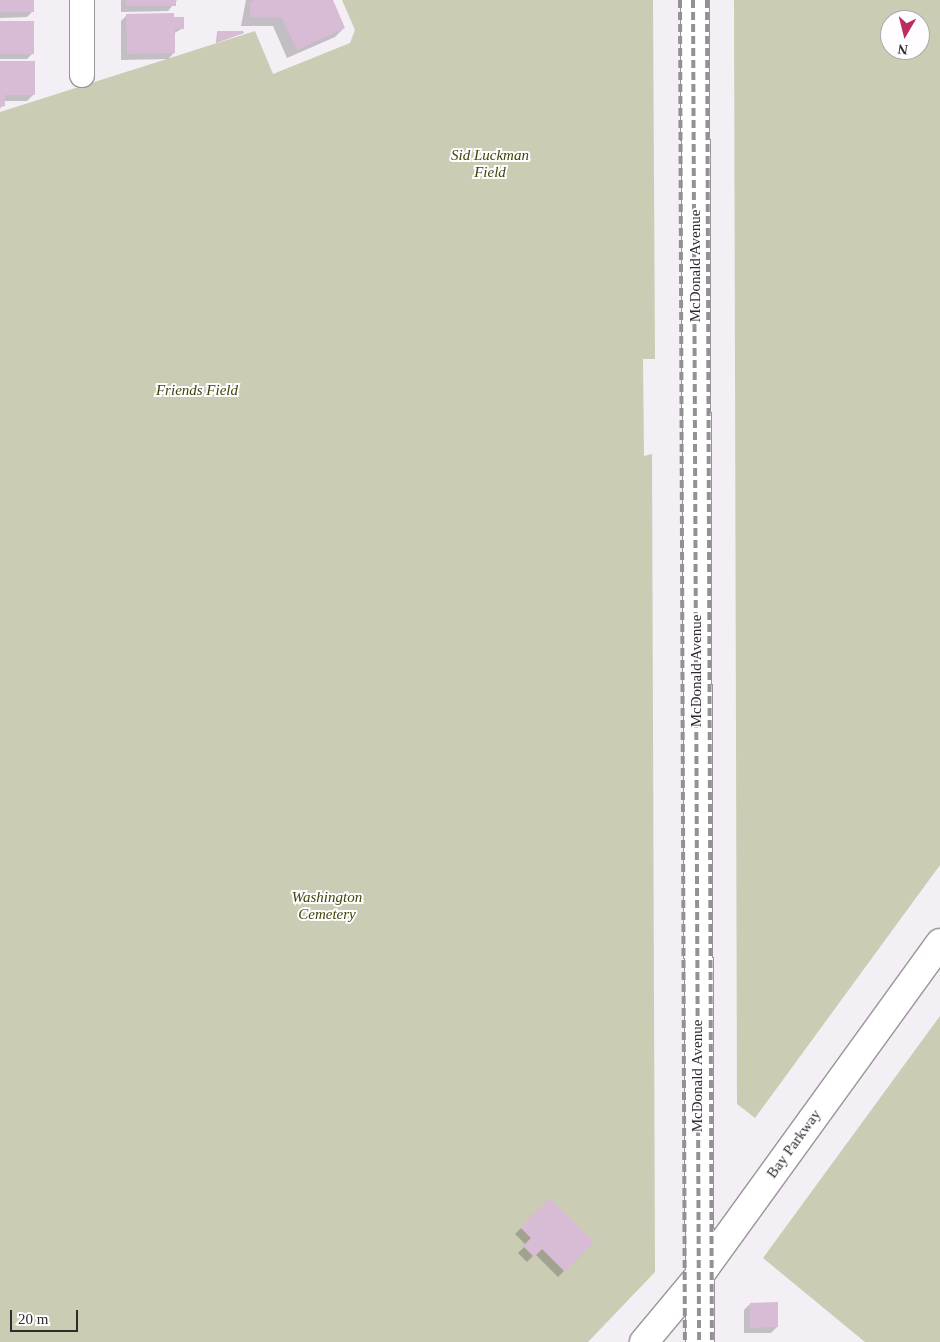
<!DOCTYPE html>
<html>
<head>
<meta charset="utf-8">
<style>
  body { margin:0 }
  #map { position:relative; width:940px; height:1342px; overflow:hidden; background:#f4eef5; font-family:"Times New Roman",serif }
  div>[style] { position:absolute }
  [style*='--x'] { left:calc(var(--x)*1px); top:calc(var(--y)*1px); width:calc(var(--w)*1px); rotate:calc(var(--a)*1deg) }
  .green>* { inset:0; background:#caccb3 }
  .shadow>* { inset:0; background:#0003 }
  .building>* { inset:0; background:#d8bbd4 }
  .roads { filter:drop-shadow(1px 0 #9a959b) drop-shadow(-1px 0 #9a959b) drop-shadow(0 1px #9a959b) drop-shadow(0 -1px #9a959b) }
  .minor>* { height:24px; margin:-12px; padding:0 12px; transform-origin:12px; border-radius:12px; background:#fff }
  .secondary>* { height:28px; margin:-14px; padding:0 14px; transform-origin:14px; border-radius:14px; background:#fff }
  .primary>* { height:28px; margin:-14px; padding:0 14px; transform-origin:14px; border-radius:14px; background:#fff }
  .rail>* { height:4px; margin-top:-2px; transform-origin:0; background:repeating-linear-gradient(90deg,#949095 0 8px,transparent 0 12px) }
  span { translate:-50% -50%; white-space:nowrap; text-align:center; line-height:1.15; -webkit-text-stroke:4px #fffdff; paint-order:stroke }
  .park-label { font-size:15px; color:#424306; font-style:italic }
  .street-label { font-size:15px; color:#2e2c2f }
  .north { position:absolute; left:880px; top:10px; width:50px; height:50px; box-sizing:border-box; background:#fffdff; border:1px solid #aba9ac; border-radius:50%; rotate:188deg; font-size:14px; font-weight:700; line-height:20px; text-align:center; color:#2e2c2f }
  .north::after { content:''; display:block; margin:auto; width:18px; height:22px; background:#bb2d5f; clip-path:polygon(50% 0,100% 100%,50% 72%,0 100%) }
  .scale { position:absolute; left:10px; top:1310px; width:68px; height:22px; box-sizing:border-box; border:2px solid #2e2c2f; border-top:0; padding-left:6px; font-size:15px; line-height:18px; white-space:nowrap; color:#2e2c2f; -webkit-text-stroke:4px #fffdff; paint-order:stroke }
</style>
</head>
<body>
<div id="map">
  <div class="green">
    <i style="clip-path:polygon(342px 0,653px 0,655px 359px,643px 359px,644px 456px,652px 454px,655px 1272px,588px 1342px,0 1342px,0 112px,255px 31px,273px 74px,350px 43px,355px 30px)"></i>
    <i style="clip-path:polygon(evenodd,734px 0,940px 0,940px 865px,755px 1118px,737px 1104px,734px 0,890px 20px,920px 20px,920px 50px,890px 50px,890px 20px)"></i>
    <i style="clip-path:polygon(940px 1016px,940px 1342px,865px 1342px,763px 1258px)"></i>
  </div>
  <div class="shadow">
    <i style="clip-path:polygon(0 0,33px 0,33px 11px,27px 17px,0 18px)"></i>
    <i style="clip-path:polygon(121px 0,177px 0,168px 11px,121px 12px)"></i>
    <i style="clip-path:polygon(246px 0,331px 0,344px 28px,335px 37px,287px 58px,273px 26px,241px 26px)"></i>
    <i style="clip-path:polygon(127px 15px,173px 18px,183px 28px,173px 34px,174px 53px,168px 59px,121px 60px,121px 21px)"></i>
    <i style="clip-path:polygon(0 22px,33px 53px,27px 59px,0 59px)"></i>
    <i style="clip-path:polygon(217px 32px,244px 33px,216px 43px)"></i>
    <i style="clip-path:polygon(0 63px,33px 95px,27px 101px,4px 101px,0 109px)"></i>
    <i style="clip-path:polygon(550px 1200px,592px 1242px,558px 1277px,535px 1254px,527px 1262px,518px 1253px,526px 1245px,515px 1234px)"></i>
    <i style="clip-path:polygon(750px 1304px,777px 1327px,771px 1333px,744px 1333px,744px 1310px)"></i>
  </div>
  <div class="building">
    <i style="clip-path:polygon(0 0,34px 0,34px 12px,0 12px)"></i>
    <i style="clip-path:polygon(126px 0,176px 0,176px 6px,126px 6px)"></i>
    <i style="clip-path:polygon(255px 0,333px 0,345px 28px,297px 50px,282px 18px,250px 17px,250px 3px)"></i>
    <i style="clip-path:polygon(174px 13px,174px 17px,184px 17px,184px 29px,175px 29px,175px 53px,127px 54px,126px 14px)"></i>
    <i style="clip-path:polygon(0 21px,34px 21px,34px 54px,0 54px)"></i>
    <i style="clip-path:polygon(217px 31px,243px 31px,244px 33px,218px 41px)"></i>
    <i style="clip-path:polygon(0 61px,35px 61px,35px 95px,5px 95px,5px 106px,0 107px)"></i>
    <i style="clip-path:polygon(550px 1198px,594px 1242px,565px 1272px,542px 1249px,534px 1257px,523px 1246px,531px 1238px,520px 1227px)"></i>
    <i style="clip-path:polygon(778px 1302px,778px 1327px,750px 1328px,750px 1303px)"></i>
  </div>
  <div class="roads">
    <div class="minor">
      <i style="--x:82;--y:75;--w:75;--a:-90"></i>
    </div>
    <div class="secondary">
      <i style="--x:695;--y:0;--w:1342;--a:89.79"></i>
    </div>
    <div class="primary">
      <i style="--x:644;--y:1342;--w:86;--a:-50.2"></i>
      <i style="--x:699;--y:1276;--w:411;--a:-54.1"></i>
    </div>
  </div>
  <div class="rail">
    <i style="--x:680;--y:0;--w:1342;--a:89.79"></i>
    <i style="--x:693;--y:0;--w:1342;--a:89.74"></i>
    <i style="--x:707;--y:0;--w:1342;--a:89.79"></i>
  </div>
  <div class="park-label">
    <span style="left:490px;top:164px">Sid Luckman<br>Field</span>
    <span style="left:197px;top:391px">Friends Field</span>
    <span style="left:327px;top:906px">Washington<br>Cemetery</span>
  </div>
  <div class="street-label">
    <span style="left:696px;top:266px;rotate:-90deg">McDonald Avenue</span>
    <span style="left:697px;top:671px;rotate:-90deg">McDonald Avenue</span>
    <span style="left:698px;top:1076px;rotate:-90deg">McDonald Avenue</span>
    <span style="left:794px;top:1144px;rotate:-54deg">Bay Parkway</span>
  </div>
  <div class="north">N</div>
  <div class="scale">20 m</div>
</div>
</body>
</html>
